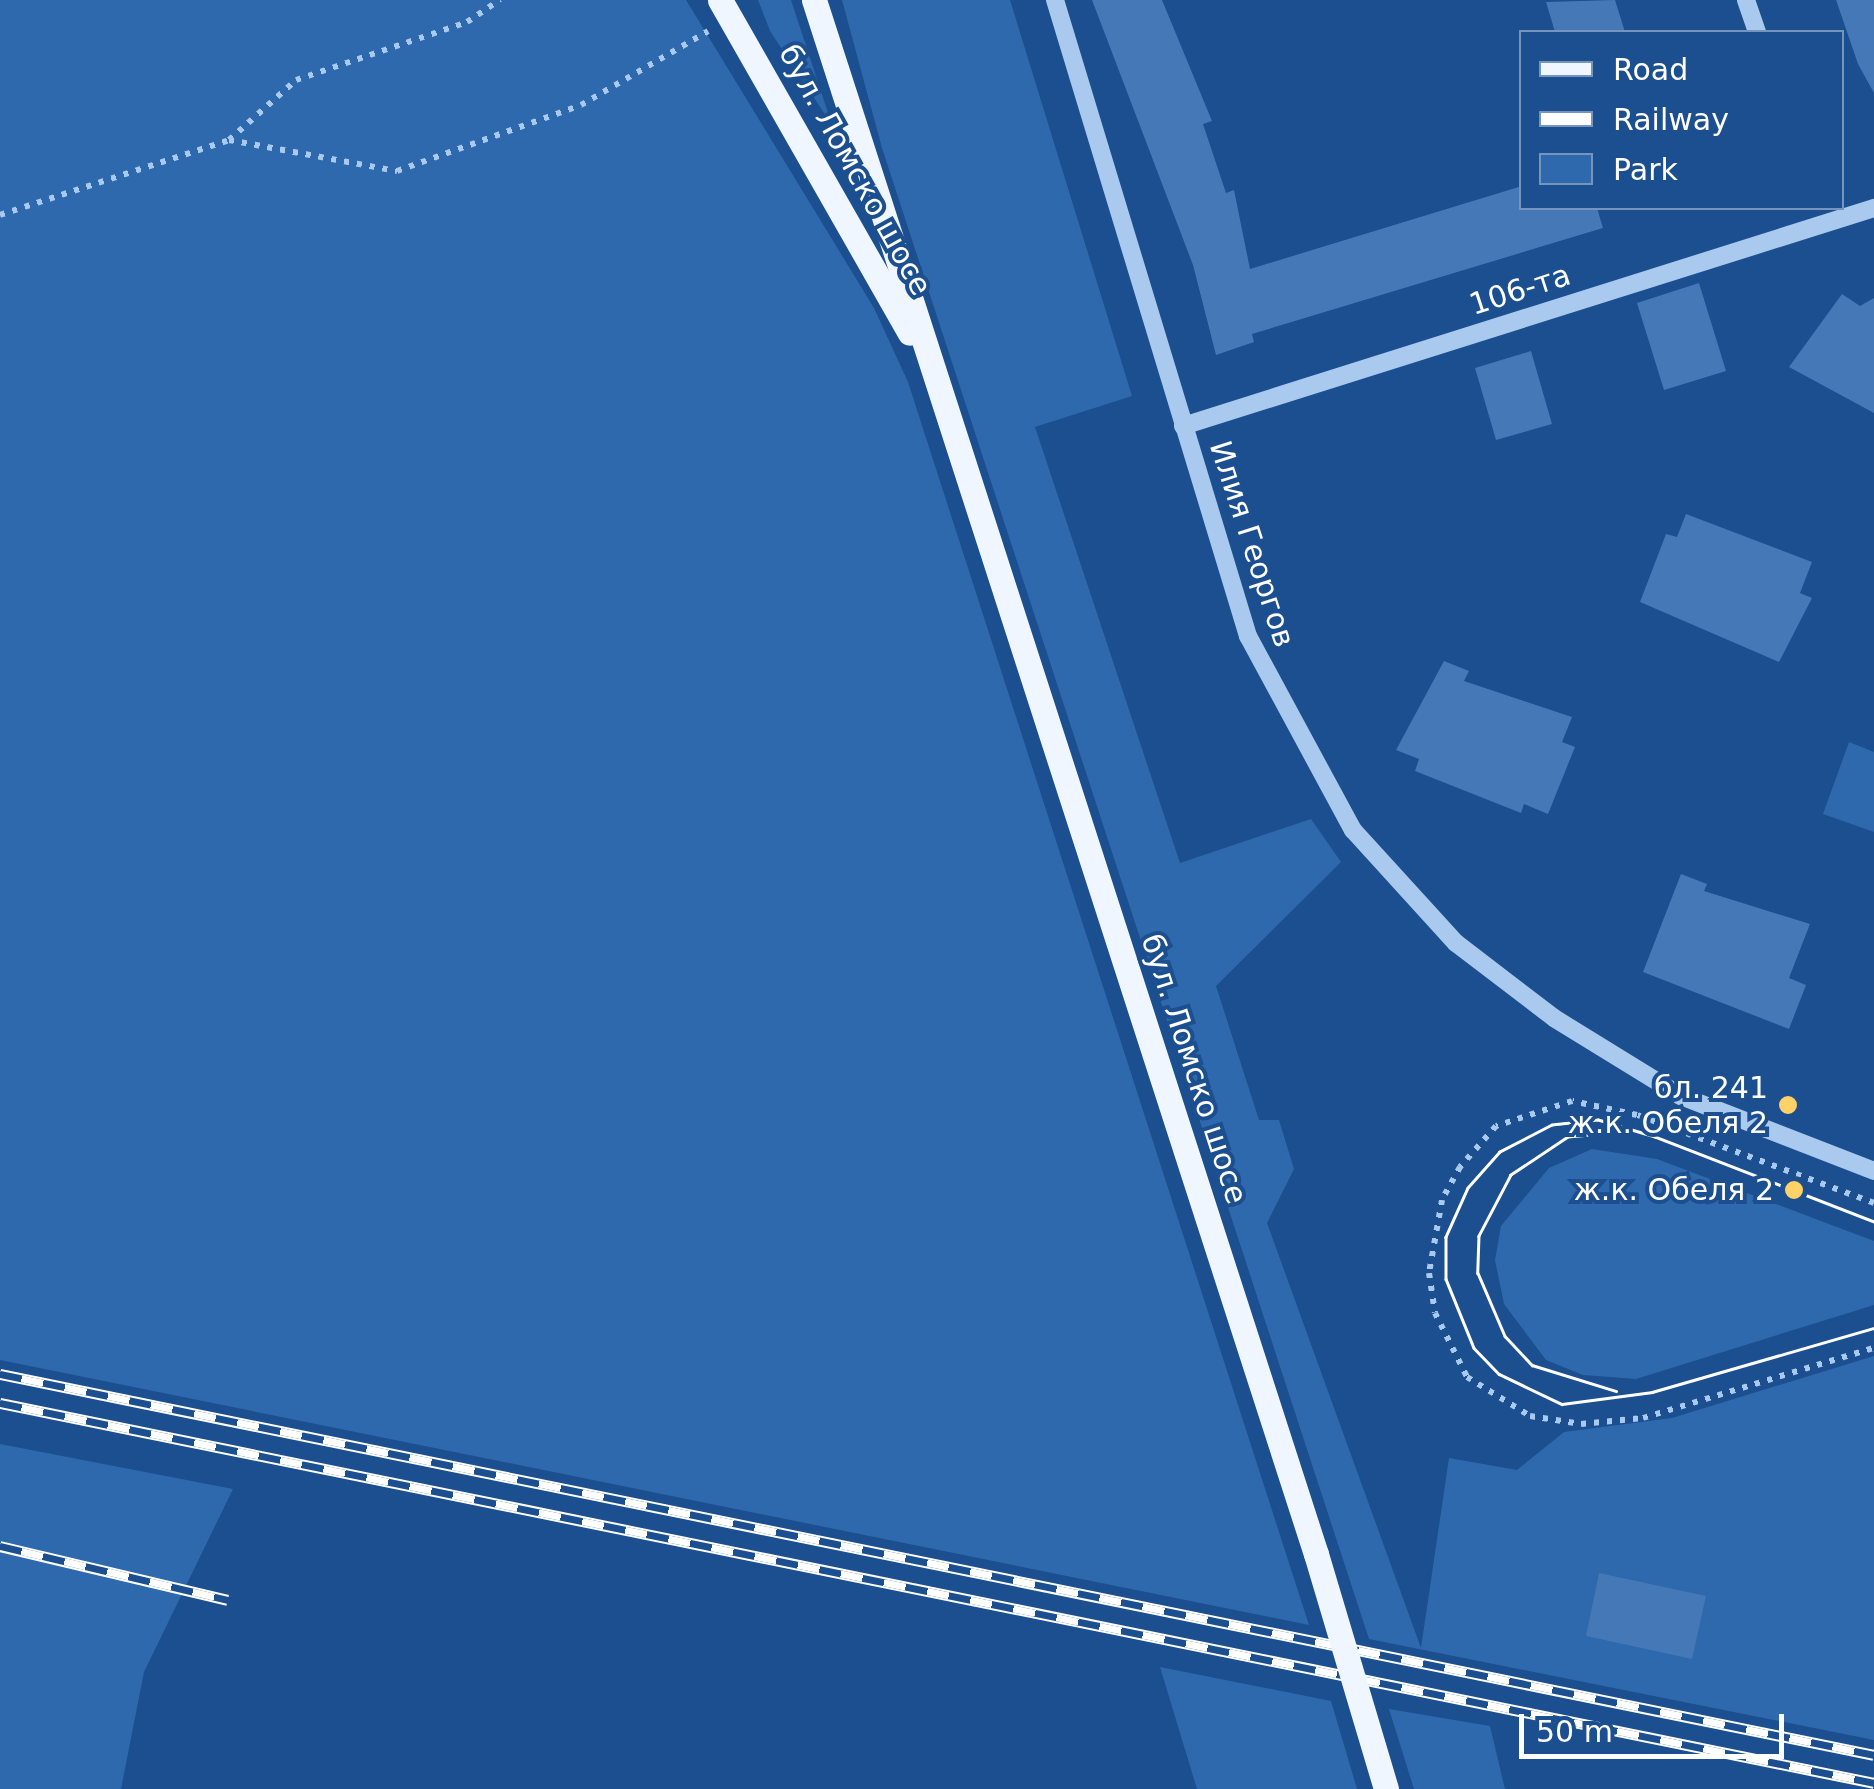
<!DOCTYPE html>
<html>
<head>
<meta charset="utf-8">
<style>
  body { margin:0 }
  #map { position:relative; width:1874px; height:1789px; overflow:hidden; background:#1b4f8f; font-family:"DejaVu Sans",sans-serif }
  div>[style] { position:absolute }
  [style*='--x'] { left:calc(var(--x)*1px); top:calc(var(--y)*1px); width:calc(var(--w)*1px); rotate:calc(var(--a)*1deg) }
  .green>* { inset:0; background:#2e69ad }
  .building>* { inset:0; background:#4478b7 }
  .path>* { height:6px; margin-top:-3px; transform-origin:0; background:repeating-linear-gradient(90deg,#a9c9ee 0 5px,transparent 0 13px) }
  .minor>* { height:18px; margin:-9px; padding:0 9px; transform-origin:9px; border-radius:9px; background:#a9c9ee }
  .major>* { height:25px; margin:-12.5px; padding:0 12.5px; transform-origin:12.5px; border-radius:12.5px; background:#f0f6ff }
  .tram>* { height:2.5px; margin:-1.25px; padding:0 1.25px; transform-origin:1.25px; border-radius:1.25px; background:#fff }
  .rail>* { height:11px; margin-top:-5.5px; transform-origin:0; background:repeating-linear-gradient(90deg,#1b4f8f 0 22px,#fff 0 44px); box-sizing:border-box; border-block:2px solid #fff }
  .major-bridge>* { height:25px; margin:-12.5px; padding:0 12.5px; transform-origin:12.5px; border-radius:12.5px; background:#f0f6ff }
  .dots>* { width:28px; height:28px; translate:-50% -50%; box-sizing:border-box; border:5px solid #1b4f8f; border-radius:50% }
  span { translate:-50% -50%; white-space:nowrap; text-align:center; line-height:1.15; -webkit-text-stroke:8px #1b4f8f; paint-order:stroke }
  .street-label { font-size:30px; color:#fff }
  .poi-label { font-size:30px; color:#fff }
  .right { translate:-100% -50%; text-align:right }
  .legend { position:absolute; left:1519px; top:30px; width:325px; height:180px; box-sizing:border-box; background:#1b4f8f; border:2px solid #7695bc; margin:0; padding:12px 18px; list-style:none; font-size:30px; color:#fff }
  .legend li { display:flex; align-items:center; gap:20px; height:50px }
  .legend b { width:50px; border:2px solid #7695bc }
  .scale { position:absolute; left:1519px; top:1714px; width:265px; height:45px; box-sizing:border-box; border:5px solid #fff; border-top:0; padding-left:12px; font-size:30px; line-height:35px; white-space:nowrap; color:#fff; -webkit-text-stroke:8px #1b4f8f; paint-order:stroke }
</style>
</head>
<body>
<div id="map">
  <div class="green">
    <i style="clip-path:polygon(0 0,686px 0,874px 308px,908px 382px,1309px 1625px,0 1360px)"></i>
    <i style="clip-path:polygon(758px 0,791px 0,832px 125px,770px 31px)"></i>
    <i style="clip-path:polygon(842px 0,1010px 0,1132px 396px,1035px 427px,1180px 863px,1311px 819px,1341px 862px,1216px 986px,1259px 1120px,1279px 1120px,1294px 1169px,1267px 1223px,1421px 1648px,1449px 1458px,1517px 1470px,1564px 1432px,1672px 1418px,1874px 1356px,1874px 1740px,1369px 1639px,882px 148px)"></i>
    <i style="clip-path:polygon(1849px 742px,1874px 752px,1874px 832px,1823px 814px)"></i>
    <i style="clip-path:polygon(1592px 1149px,1657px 1159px,1874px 1241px,1874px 1305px,1636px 1379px,1583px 1375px,1546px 1360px,1504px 1304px,1495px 1260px,1501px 1226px,1549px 1168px)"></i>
    <i style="clip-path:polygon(0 1444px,233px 1489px,144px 1672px,121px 1789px,0 1789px)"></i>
    <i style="clip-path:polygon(1160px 1667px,1331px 1701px,1357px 1789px,1197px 1789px)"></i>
    <i style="clip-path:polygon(1389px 1709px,1490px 1726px,1505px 1789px,1414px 1789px)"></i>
  </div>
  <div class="building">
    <i style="clip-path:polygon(1092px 0,1162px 0,1212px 121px,1203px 124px,1226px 193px,1234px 190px,1250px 269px,1522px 186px,1522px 208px,1597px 208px,1603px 228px,1252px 334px,1254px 342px,1216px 355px,1193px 265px)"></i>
    <i style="clip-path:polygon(1615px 0,1625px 32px,1555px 32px,1546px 2px)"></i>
    <i style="clip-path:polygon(1836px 0,1874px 0,1874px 93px,1858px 64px)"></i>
    <i style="clip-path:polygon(1699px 283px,1726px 371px,1664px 390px,1637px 303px)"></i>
    <i style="clip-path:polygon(1842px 294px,1860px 306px,1874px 298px,1874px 413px,1789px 367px)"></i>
    <i style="clip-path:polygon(1531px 351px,1552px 424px,1496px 440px,1475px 368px)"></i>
    <i style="clip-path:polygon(1686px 514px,1812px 562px,1800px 593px,1812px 598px,1779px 662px,1640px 602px,1666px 534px,1677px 537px)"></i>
    <i style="clip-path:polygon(1444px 661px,1469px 671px,1464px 681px,1572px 717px,1562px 742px,1575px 747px,1548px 814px,1524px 804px,1521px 813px,1415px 771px,1419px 759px,1396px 750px)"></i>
    <i style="clip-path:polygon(1681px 874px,1707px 884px,1704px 891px,1810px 924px,1789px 978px,1806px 985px,1789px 1029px,1643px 972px)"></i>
    <i style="clip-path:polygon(1599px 1573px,1706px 1596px,1692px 1659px,1586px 1636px)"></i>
  </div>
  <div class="path">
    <i style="--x:229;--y:140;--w:90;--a:-41.8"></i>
    <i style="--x:296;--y:80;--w:181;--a:-18.7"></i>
    <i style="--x:467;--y:22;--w:40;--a:-34"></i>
    <i style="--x:0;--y:215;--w:241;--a:-18.1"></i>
    <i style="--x:229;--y:140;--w:171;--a:10.5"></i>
    <i style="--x:397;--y:171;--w:195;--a:-19.7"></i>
    <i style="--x:581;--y:105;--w:147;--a:-30.2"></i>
    <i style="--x:1874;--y:1203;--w:253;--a:-159.6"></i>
    <i style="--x:1637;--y:1115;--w:66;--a:-167.8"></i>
    <i style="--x:1572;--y:1101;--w:80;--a:161.8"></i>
    <i style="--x:1496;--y:1126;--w:55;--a:131.3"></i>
    <i style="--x:1460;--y:1167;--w:38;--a:119"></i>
    <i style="--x:1442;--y:1200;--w:74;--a:100.1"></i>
    <i style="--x:1429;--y:1273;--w:40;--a:81.5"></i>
    <i style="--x:1435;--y:1313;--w:72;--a:63.4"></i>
    <i style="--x:1467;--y:1377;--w:74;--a:31.8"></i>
    <i style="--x:1530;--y:1416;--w:52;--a:8.9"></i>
    <i style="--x:1581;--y:1424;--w:62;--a:-5.5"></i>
    <i style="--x:1643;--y:1418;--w:241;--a:-16.9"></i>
  </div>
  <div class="minor">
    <i style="--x:1055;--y:0;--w:665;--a:73.12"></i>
    <i style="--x:1248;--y:636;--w:221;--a:61.6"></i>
    <i style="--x:1353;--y:830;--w:153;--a:47.7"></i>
    <i style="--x:1456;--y:943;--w:123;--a:37.4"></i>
    <i style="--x:1554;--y:1018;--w:149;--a:31.6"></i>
    <i style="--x:1681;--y:1096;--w:207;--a:21.2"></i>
    <i style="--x:1746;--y:0;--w:34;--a:71"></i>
    <i style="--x:1183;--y:426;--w:725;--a:-17.51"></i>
  </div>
  <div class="major">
    <i style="--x:720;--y:0;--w:383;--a:60.3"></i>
    <i style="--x:814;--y:0;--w:1633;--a:72.1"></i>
  </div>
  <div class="tram">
    <i style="--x:1590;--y:1135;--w:22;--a:175"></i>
    <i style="--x:1568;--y:1137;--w:69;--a:146.3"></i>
    <i style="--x:1511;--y:1175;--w:69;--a:117.7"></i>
    <i style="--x:1479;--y:1236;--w:37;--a:92"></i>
    <i style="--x:1478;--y:1273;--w:69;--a:66.8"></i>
    <i style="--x:1505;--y:1336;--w:40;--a:47"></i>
    <i style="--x:1532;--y:1365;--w:88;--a:17.2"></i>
    <i style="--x:1874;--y:1222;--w:235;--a:-158.8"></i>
    <i style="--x:1655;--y:1137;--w:59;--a:-163.4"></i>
    <i style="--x:1598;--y:1120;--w:46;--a:173.8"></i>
    <i style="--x:1552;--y:1125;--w:59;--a:152.6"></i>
    <i style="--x:1500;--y:1152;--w:48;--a:131.6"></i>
    <i style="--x:1468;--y:1188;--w:54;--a:114.2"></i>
    <i style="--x:1446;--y:1237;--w:42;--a:90"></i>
    <i style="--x:1446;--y:1279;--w:74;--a:67.9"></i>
    <i style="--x:1474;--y:1348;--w:36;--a:46"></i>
    <i style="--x:1499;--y:1374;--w:70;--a:25.5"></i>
    <i style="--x:1562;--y:1404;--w:91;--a:-7.6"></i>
    <i style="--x:1652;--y:1392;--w:231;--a:-16.1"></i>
  </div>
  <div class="rail">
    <i style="--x:0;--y:1374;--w:1912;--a:11.49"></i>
    <i style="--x:0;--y:1403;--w:1912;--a:11.46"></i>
    <i style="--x:0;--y:1546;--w:234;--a:13.3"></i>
  </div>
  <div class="major-bridge">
    <i style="--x:1316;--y:1554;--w:245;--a:73.4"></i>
  </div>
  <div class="dots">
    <i style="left:1788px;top:1105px;background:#ffd166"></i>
    <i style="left:1794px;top:1190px;background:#ffd166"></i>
  </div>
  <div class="street-label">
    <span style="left:855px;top:170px;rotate:61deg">бул. Ломско шосе</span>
    <span style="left:1520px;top:290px;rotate:-18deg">106-та</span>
    <span style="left:1252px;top:544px;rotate:72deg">Илия Георгов</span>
    <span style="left:1194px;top:1069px;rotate:72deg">бул. Ломско шосе</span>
  </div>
  <div class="poi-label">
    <span class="right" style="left:1768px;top:1105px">бл. 241<br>ж.к. Обеля 2</span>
    <span class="right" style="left:1774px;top:1190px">ж.к. Обеля 2</span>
  </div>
  <ul class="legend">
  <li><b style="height:12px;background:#f0f6ff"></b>Road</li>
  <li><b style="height:12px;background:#fff"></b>Railway</li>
  <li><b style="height:28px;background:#2e69ad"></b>Park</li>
  </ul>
  <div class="scale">50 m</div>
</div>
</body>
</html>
